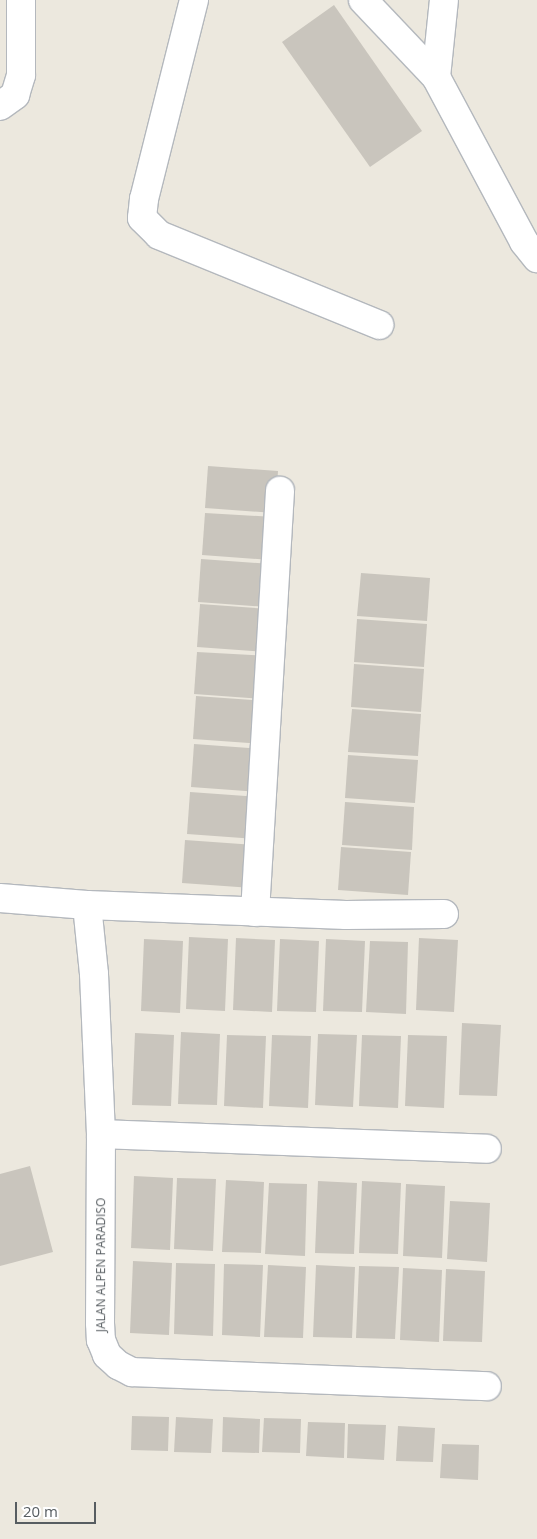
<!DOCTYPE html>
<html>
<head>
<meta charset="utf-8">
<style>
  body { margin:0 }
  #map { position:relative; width:537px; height:1539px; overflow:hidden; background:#ece8de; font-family:"Open Sans",sans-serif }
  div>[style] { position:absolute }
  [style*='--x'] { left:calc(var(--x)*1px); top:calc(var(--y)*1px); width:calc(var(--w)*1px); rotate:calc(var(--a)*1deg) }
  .building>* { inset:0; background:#c9c5bd }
  .roads { filter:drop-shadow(1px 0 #b4b8bd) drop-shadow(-1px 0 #b4b8bd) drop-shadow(0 1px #b4b8bd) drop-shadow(0 -1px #b4b8bd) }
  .minor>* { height:28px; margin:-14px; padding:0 14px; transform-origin:14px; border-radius:14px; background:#fff }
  span { translate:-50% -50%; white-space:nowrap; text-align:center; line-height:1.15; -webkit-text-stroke:4.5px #fff; paint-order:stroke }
  .street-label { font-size:12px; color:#575d61 }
  .scale { position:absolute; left:15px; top:1502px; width:81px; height:22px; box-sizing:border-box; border:2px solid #575d61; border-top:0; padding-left:6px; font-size:15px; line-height:18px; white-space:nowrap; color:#575d61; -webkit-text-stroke:4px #fff; paint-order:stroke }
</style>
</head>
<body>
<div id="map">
  <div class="building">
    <i style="clip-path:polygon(334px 5px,422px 131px,370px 167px,282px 42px)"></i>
    <i style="clip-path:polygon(208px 466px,278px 471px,275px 513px,205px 508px)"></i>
    <i style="clip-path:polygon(205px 513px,274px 517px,271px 560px,202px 555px)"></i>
    <i style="clip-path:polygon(201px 559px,271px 564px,268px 607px,198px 602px)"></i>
    <i style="clip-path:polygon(361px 573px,430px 578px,427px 621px,357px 616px)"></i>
    <i style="clip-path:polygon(200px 604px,269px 609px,267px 652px,197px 647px)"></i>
    <i style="clip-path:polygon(357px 619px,427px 624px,424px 667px,354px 662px)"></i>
    <i style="clip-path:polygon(197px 652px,267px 656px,264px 699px,194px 694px)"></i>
    <i style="clip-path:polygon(354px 664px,424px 669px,421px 712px,351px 707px)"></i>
    <i style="clip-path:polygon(196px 696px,266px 701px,263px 744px,193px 739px)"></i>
    <i style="clip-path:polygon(352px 709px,421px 714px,418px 756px,348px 752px)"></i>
    <i style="clip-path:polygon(194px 744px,264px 749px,260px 792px,191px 787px)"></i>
    <i style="clip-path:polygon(348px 755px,418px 760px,415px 803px,345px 798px)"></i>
    <i style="clip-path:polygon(190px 792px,260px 797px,257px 839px,187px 834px)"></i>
    <i style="clip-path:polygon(345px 802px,414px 807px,412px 850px,342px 845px)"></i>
    <i style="clip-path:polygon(185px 840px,255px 845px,252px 888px,182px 883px)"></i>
    <i style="clip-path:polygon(341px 847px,411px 852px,408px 895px,338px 890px)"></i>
    <i style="clip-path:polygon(189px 937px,228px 939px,225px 1011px,186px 1009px)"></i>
    <i style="clip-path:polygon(236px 938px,275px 940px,272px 1012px,233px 1010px)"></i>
    <i style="clip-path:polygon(419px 938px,458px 940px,454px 1012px,416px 1010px)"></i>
    <i style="clip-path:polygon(144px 939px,183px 941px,180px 1013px,141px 1011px)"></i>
    <i style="clip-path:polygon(280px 939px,319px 941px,316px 1012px,277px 1011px)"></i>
    <i style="clip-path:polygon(326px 939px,365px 941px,362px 1012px,323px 1011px)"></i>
    <i style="clip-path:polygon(370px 941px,408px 942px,406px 1014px,366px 1012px)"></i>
    <i style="clip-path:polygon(462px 1023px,501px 1025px,497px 1096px,459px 1095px)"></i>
    <i style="clip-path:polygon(181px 1032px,220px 1034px,217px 1105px,178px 1104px)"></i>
    <i style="clip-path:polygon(135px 1033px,174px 1035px,171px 1106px,132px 1105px)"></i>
    <i style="clip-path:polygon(318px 1034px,357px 1035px,353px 1107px,315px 1105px)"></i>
    <i style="clip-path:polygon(227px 1035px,266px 1036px,263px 1108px,224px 1106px)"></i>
    <i style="clip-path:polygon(272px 1035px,311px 1036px,308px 1108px,269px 1106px)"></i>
    <i style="clip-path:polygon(362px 1035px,401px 1036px,398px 1108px,359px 1106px)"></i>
    <i style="clip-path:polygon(408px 1035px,447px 1036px,444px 1108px,405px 1106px)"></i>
    <i style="clip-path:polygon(30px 1166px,53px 1252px,0 1266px,0 1174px)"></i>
    <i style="clip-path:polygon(134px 1176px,173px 1178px,170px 1250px,131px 1248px)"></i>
    <i style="clip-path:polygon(177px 1178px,216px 1179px,213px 1251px,174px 1249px)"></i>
    <i style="clip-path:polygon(226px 1180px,264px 1182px,261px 1253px,222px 1252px)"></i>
    <i style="clip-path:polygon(318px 1181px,357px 1183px,354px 1254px,315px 1253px)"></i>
    <i style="clip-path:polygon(362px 1181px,401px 1183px,398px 1254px,359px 1253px)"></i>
    <i style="clip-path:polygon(269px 1183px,307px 1184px,305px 1256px,265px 1254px)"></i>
    <i style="clip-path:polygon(406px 1184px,445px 1186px,442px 1258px,403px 1256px)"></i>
    <i style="clip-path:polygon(450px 1201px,490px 1203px,487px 1262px,447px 1259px)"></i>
    <i style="clip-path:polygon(133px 1261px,172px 1263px,169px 1335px,130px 1333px)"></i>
    <i style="clip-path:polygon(176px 1263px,215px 1264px,213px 1336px,174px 1334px)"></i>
    <i style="clip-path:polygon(224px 1264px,263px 1265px,260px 1337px,222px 1335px)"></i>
    <i style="clip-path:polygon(268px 1265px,306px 1267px,303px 1338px,264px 1337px)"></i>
    <i style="clip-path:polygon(316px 1265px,355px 1267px,352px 1338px,313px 1337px)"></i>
    <i style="clip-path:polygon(359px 1266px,399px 1267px,395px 1339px,356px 1338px)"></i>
    <i style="clip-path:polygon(403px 1268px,442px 1270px,439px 1342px,400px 1340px)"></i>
    <i style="clip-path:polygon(446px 1269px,485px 1271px,482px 1342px,443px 1341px)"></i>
    <i style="clip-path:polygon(132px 1416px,169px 1417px,168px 1451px,131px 1450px)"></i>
    <i style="clip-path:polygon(176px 1417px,213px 1419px,211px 1453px,174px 1452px)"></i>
    <i style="clip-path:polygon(223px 1417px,260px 1419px,259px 1453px,222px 1452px)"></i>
    <i style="clip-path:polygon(264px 1418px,301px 1419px,300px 1453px,262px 1452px)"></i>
    <i style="clip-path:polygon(308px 1422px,345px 1423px,344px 1458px,306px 1456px)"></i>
    <i style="clip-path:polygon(348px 1424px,386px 1425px,384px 1460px,347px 1458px)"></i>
    <i style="clip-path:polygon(398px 1426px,435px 1428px,433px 1462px,396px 1461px)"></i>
    <i style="clip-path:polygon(442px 1444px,479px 1445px,478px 1480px,440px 1478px)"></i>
  </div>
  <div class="roads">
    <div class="minor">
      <i style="--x:194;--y:0;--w:205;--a:104.1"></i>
      <i style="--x:144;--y:199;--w:19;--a:96"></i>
      <i style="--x:142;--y:218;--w:24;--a:45"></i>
      <i style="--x:159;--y:235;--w:238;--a:22.2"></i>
      <i style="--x:363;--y:0;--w:106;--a:46.5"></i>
      <i style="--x:436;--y:77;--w:187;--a:61.9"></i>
      <i style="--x:524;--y:242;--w:21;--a:51"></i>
      <i style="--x:436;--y:77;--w:77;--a:-84.1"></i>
      <i style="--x:0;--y:106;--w:19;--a:-36"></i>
      <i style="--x:15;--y:95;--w:21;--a:-73"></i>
      <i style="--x:21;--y:75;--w:75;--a:-90"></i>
      <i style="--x:0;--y:898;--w:87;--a:4.6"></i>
      <i style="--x:87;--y:905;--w:69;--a:84.2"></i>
      <i style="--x:94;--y:974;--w:160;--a:87.5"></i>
      <i style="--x:101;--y:1134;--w:189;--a:90.3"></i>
      <i style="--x:100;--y:1323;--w:17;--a:87"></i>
      <i style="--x:101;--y:1340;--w:16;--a:68"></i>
      <i style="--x:107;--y:1355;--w:15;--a:42"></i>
      <i style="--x:118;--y:1365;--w:16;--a:27"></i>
      <i style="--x:132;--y:1372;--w:355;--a:2.3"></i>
      <i style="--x:87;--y:905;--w:259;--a:2.2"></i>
      <i style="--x:346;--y:915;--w:98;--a:-0.6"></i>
      <i style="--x:255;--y:912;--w:422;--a:-86.6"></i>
      <i style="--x:101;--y:1134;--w:386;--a:2.2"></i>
    </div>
  </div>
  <div class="street-label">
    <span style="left:101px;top:1265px;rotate:-90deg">JALAN ALPEN PARADISO</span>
  </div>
  <div class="scale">20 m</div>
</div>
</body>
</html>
